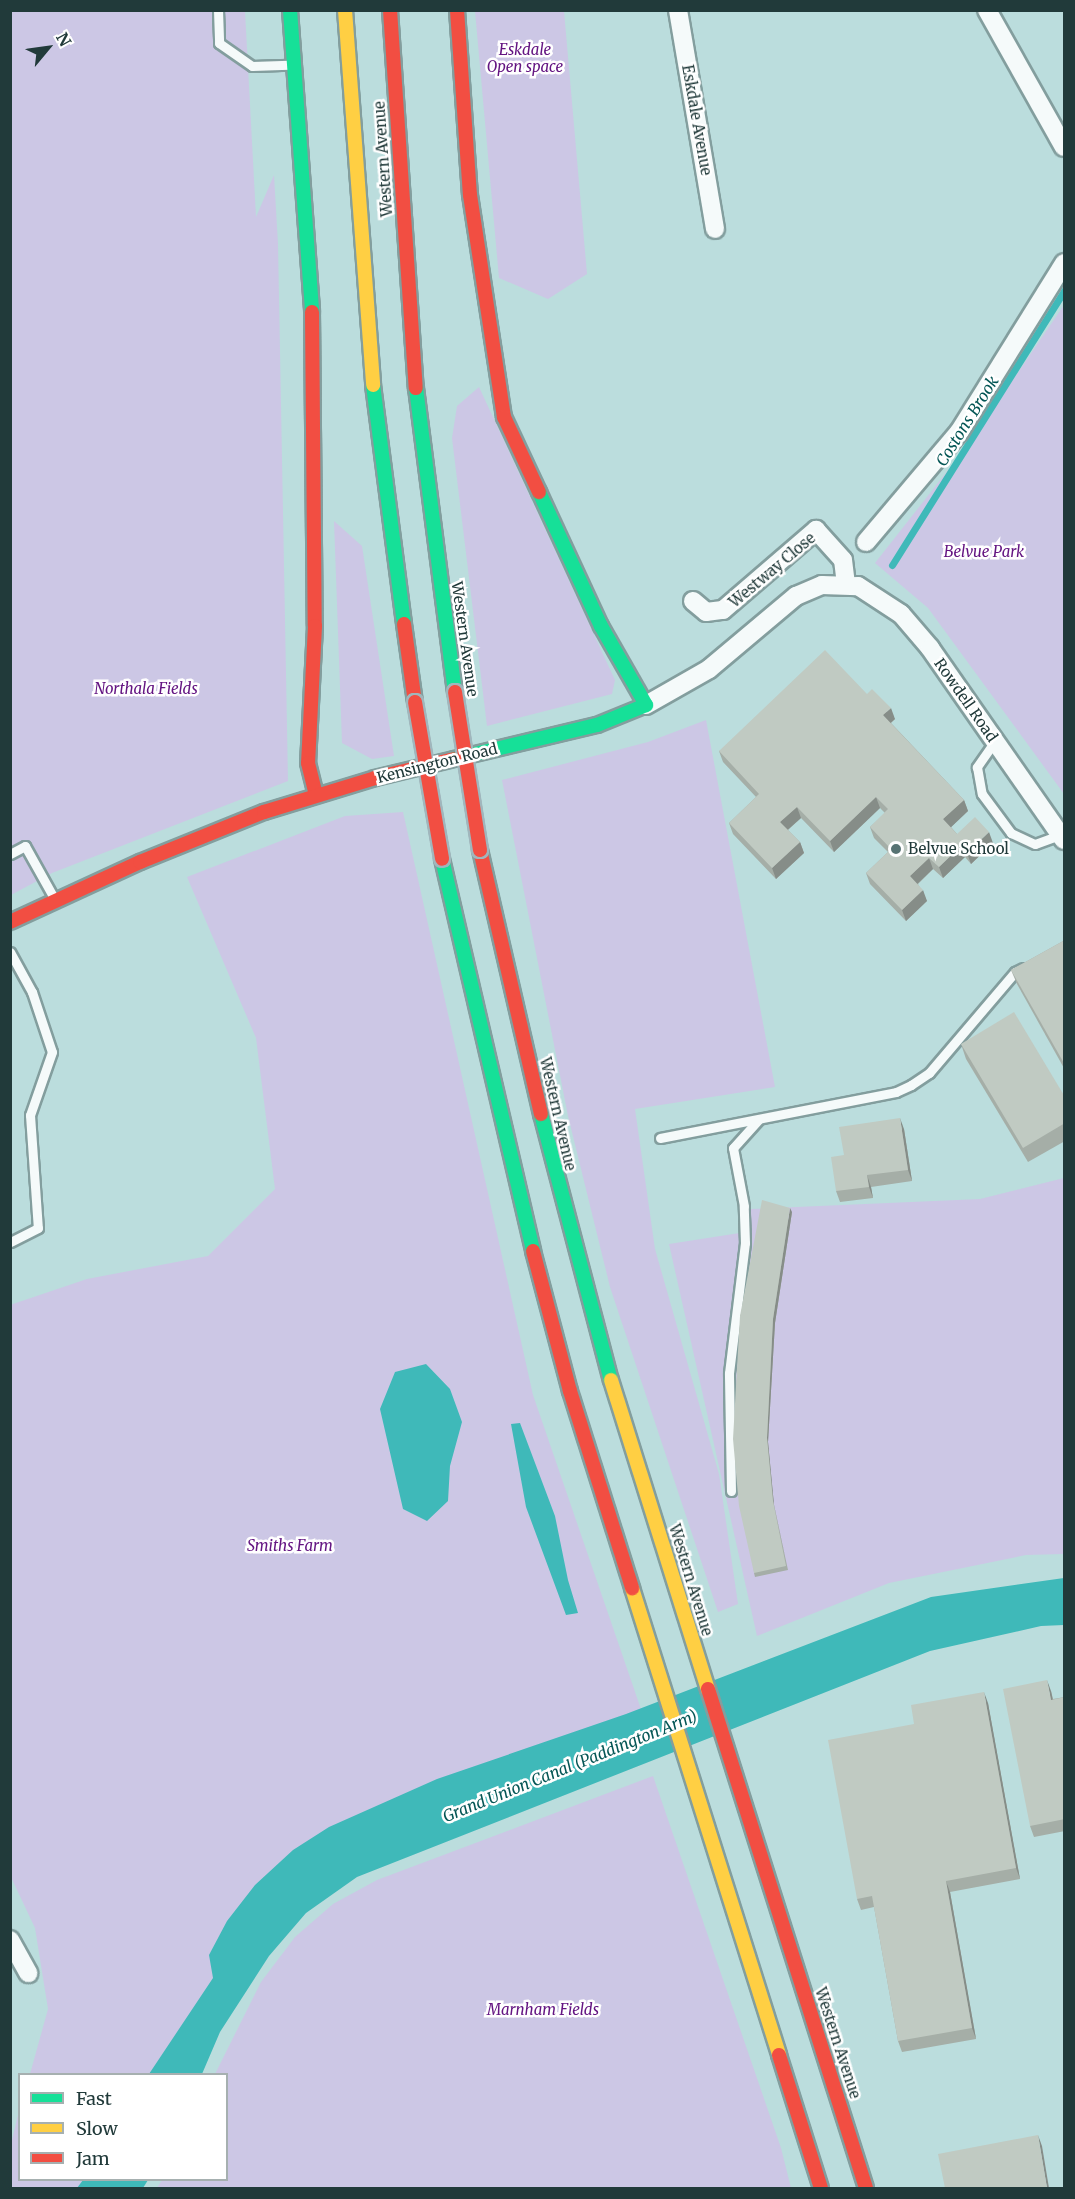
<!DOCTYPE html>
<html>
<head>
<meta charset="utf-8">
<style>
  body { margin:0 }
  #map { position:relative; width:1075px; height:2199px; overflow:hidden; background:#bdd; font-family:Merriweather,serif }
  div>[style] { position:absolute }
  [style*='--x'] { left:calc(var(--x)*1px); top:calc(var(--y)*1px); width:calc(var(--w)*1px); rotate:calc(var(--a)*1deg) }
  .green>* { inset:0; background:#ccc7e5 }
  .water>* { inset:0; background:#3fb9b9 }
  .stream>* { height:7px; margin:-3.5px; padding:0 3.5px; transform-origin:3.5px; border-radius:3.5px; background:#3fb9b9 }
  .roads { filter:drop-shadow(2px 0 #839e9e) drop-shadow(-2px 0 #839e9e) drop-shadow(0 2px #839e9e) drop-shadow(0 -2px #839e9e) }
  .lane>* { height:9px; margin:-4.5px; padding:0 4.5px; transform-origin:4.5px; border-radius:4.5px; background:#f5fafa }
  .street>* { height:18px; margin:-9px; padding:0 9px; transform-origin:9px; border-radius:9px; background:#f5fafa }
  .fast>* { height:14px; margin:-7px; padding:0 7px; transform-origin:7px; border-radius:7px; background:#16e098 }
  .slow>* { height:14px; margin:-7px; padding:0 7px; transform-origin:7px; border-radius:7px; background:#ffcf43 }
  .jam>* { height:14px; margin:-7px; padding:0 7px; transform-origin:7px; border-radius:7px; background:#f24e42 }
  .bridges { filter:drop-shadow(2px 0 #a0b6bc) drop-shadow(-2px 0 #a0b6bc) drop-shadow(0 2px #a0b6bc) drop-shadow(0 -2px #a0b6bc) }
  .jam-bridge>* { height:14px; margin:-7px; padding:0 7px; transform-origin:7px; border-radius:7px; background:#f24e42 }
  .wall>* { inset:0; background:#a5aea7 }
  .shaded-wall>* { inset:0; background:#868d88 }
  .building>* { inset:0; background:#c0cac2 }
  .dots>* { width:16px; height:16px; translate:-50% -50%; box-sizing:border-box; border:3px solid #fff; border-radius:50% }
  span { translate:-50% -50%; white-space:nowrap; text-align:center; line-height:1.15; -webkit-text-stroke:5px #fff; paint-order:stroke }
  .park-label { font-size:15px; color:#641582; font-style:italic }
  .street-label { font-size:15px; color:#213a3a }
  .poi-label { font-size:15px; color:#213a3a }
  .left { translate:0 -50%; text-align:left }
  .water-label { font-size:16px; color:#045655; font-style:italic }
  .frame { position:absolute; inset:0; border:12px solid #213a3a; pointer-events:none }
  .legend { position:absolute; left:18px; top:2073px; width:210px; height:108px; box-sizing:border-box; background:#fff; border:2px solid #a6b0b0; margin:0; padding:8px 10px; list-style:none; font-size:18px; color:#213a3a }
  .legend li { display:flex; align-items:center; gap:12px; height:30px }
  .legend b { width:30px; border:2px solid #a6b0b0 }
  .north { position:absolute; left:18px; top:18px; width:60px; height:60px; -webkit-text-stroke:4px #fff; paint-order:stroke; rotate:61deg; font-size:16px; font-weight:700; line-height:24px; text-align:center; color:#213a3a }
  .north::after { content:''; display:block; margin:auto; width:21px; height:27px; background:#213a3a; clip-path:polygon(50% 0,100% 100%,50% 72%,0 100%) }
</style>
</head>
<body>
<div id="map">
  <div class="green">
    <i style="clip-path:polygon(11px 11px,245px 11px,256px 217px,274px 175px,278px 244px,288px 781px,52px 873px,11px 895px)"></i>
    <i style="clip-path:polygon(475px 11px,564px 11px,587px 274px,548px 299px,499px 278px)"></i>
    <i style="clip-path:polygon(1064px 305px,1064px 794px,928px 608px,875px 563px,971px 441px)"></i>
    <i style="clip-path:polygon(479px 387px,615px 680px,612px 694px,487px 726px,452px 438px,457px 406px)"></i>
    <i style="clip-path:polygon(334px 521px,362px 546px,394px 756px,372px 759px,342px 743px)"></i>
    <i style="clip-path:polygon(706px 720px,775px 1087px,635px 1109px,655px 1249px,719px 1474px,738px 1604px,718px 1612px,610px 1287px,568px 1116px,502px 780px,648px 742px)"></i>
    <i style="clip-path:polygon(403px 812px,533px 1395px,644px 1718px,410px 1799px,210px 1991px,155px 2074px,30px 2074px,48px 2009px,35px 1928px,10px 1875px,10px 1305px,87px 1279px,208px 1256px,275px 1189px,256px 1038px,187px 877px,345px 816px)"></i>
    <i style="clip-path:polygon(1064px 1178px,1064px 1554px,1026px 1555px,889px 1583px,757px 1636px,669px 1244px,746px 1232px,751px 1209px,980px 1199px)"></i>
    <i style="clip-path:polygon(653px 1776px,781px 2148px,791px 2188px,157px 2188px,162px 2180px,226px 2180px,226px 2074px,215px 2074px,261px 1982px,295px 1937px,333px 1904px,377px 1880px)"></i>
    <i style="clip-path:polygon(19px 2111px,20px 2180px,85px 2180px,79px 2188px,11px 2188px,11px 2144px)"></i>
  </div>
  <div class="water">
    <i style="clip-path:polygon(426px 1364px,450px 1389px,462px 1422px,450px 1466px,448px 1501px,427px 1521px,403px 1509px,380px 1409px,395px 1372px)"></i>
    <i style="clip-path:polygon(520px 1423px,555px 1516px,568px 1580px,578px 1613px,566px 1615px,526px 1507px,511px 1424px)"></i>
    <i style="clip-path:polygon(1064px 1578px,1064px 1625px,1041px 1626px,930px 1651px,357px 1877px,306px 1913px,269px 1956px,220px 2032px,202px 2074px,149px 2074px,213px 1978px,209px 1955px,227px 1921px,255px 1885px,293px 1850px,329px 1827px,437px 1779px,626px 1714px,931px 1597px)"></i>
    <i style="clip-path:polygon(83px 2180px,148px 2180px,143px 2188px,77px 2188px)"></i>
  </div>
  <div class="stream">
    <i style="--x:892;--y:565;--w:324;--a:-57.9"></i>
  </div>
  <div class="roads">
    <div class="lane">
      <i style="--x:218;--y:10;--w:33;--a:88"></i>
      <i style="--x:219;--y:43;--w:40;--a:34.9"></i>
      <i style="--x:252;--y:66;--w:37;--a:-2"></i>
      <i style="--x:995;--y:741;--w:32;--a:125"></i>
      <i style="--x:977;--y:767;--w:27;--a:80"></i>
      <i style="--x:982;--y:794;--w:49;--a:53.4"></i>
      <i style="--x:1011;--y:833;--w:26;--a:25"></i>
      <i style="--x:1035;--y:844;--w:27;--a:-20"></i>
      <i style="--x:10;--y:854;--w:17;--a:-28"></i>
      <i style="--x:25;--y:846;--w:62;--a:60.9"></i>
      <i style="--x:10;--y:952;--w:46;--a:61.2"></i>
      <i style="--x:32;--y:992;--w:63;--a:71.6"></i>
      <i style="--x:52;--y:1052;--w:67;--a:109.2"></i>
      <i style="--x:30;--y:1115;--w:113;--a:86"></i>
      <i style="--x:38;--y:1228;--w:31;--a:153"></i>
      <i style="--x:660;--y:1138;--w:240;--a:-11"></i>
      <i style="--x:896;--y:1092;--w:17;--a:-25"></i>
      <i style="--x:911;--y:1085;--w:22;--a:-34"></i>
      <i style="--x:929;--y:1073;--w:133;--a:-49.6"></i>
      <i style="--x:1015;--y:972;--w:9;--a:-27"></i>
      <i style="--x:731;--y:1491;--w:118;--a:-91"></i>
      <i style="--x:729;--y:1373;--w:131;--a:-83"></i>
      <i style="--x:745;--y:1243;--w:37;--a:-92"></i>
      <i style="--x:744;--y:1206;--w:59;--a:-100.7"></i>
      <i style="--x:733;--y:1148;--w:38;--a:-48"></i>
    </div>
    <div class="street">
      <i style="--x:678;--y:10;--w:222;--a:80.4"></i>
      <i style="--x:987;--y:10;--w:157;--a:60.7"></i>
      <i style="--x:866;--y:542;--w:144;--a:-49.8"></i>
      <i style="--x:959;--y:432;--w:199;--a:-58.1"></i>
      <i style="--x:693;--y:601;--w:17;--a:40"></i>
      <i style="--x:706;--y:612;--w:17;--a:-7"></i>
      <i style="--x:723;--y:610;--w:123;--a:-40.7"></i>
      <i style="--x:816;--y:530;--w:40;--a:48"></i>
      <i style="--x:843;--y:560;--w:24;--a:83"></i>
      <i style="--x:646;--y:705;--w:73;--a:-29.7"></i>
      <i style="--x:709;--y:669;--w:114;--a:-40"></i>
      <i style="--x:796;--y:596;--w:28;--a:-23"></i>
      <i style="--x:822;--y:585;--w:36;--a:2"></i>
      <i style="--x:858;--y:586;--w:51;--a:33.1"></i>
      <i style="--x:901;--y:614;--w:45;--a:49.5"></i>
      <i style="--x:930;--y:648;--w:234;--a:55.1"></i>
      <i style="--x:10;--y:1940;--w:38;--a:61"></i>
    </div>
    <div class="fast">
      <i style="--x:290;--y:10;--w:303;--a:85.8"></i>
      <i style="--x:373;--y:385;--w:241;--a:82.6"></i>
      <i style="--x:416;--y:388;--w:306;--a:82.7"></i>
      <i style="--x:539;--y:492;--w:148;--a:65.2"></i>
      <i style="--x:601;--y:626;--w:91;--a:60.3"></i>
      <i style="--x:454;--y:759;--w:147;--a:-13.4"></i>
      <i style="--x:597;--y:725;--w:53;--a:-22.2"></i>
      <i style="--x:442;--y:859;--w:402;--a:76.9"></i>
      <i style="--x:541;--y:1114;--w:275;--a:75.3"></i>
    </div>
    <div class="slow">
      <i style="--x:345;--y:10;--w:376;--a:85.7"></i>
      <i style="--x:611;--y:1380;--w:324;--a:72.6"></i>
      <i style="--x:632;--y:1588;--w:490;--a:72.5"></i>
    </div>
    <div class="jam">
      <i style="--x:390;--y:10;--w:379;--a:86.1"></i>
      <i style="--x:457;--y:10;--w:185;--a:86"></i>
      <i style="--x:470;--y:195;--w:225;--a:81.3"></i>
      <i style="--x:504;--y:417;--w:83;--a:65"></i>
      <i style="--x:312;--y:312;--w:314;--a:89.5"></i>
      <i style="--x:315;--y:626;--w:137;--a:92.9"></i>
      <i style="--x:308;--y:763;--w:33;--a:76"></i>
      <i style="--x:404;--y:624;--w:79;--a:82"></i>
      <i style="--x:480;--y:850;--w:271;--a:77"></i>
      <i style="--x:10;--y:922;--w:143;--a:-24.8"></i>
      <i style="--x:140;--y:862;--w:134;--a:-22"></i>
      <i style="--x:264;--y:812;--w:116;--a:-17"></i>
      <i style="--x:375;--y:778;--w:81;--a:-13.5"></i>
      <i style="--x:533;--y:1251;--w:145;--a:75.2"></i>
      <i style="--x:570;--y:1391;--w:207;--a:72.5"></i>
      <i style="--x:708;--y:1689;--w:523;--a:72.43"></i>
      <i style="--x:779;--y:2055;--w:139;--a:72.5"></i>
    </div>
  </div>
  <div class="bridges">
    <div class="jam-bridge">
      <i style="--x:455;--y:692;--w:160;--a:81"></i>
      <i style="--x:415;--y:702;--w:159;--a:80.2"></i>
    </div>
  </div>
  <div class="wall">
    <i style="clip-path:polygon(867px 694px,895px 719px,891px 723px,964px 800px,968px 811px,951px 827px,957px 834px,993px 843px,971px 864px,965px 857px,943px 878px,933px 869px,918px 884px,927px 901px,906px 921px,870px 884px,866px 873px,888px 852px,874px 838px,870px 827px,885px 813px,880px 808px,834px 852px,801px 818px,788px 830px,800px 842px,804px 853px,776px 879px,733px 834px,729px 823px,756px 797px,723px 762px,719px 751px)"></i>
    <i style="clip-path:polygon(1065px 940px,1065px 1070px,1017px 984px,1011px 970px)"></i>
    <i style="clip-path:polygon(961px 1044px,1065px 1097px,1065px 1141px,1028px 1162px,966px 1059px)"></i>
    <i style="clip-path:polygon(904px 1129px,912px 1181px,871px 1187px,873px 1198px,840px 1202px,836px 1191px,844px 1155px)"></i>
    <i style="clip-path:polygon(792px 1212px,775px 1323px,768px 1442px,774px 1505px,788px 1570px,755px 1577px,754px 1573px,740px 1316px)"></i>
    <i style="clip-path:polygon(1051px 1691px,1053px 1699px,1065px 1697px,1065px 1831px,1034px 1837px,1030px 1826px)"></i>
    <i style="clip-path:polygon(988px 1703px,1020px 1879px,950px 1892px,976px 2039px,902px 2052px,898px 2041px,874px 1907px,861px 1910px,857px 1899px,914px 1724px)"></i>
  </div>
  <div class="shaded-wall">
    <i style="clip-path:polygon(891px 708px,895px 719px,887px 726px,883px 715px)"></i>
    <i style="clip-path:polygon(876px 797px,880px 808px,834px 852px,830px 841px)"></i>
    <i style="clip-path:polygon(964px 800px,968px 811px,947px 831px,943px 819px)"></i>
    <i style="clip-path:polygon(797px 807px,801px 818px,784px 833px,780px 822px)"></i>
    <i style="clip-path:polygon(989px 832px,993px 843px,971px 864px,967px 853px)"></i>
    <i style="clip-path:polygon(800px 842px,804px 853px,776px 879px,772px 868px)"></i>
    <i style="clip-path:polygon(961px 846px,965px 857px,943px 878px,939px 867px)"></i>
    <i style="clip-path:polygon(929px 858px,933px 869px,914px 887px,910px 876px)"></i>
    <i style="clip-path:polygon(923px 890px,927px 901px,906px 921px,902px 910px)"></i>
    <i style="clip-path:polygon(900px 1118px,904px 1129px,912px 1181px,908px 1170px)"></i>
    <i style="clip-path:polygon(867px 1175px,871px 1187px,873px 1198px,869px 1187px)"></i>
    <i style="clip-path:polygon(790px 1208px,792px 1212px,775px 1323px,768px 1442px,774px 1505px,788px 1570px,773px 1501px,767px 1438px,773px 1319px)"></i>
    <i style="clip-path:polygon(1047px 1680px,1051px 1691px,1055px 1711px,1051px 1700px)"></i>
    <i style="clip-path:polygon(984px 1692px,988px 1703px,1020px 1879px,1016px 1868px)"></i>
    <i style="clip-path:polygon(946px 1881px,950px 1892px,976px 2039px,972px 2028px)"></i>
    <i style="clip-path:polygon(1038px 2135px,1042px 2146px,1049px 2188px,1047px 2188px)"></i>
  </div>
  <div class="building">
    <i style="clip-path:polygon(825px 650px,867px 694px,872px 689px,891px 708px,883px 715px,964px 800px,943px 819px,957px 834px,975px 817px,989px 832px,967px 853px,961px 846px,939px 867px,929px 858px,910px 876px,923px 890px,902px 910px,866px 873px,891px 849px,870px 827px,888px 809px,876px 797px,830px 841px,797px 807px,780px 822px,800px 842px,772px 868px,729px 823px,759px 794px,719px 751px)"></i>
    <i style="clip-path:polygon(1065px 940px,1065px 1065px,1011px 970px)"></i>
    <i style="clip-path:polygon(1014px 1012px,1065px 1097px,1065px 1123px,1023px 1148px,961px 1044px)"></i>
    <i style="clip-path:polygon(900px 1118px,908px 1170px,867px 1175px,869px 1187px,836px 1191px,831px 1157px,844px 1155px,839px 1127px)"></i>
    <i style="clip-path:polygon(762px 1200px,790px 1208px,773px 1319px,767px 1438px,773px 1501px,786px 1566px,754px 1573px,739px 1506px,733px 1439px,740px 1316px)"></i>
    <i style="clip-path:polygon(1047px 1680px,1051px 1700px,1065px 1697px,1065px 1819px,1030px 1826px,1003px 1689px)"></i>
    <i style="clip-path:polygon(984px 1692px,1016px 1868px,946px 1881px,972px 2028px,898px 2041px,872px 1896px,857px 1899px,828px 1740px,914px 1724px,911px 1705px)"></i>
    <i style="clip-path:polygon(1038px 2135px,1047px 2188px,945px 2188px,938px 2154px)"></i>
  </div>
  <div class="dots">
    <i style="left:896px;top:849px;background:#577373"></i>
  </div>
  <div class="park-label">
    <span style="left:525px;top:58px">Eskdale<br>Open space</span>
    <span style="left:984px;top:552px">Belvue Park</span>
    <span style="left:146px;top:689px">Northala Fields</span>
    <span style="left:290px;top:1546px">Smiths Farm</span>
    <span style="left:543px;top:2010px">Marnham Fields</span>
  </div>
  <div class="street-label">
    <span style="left:697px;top:120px;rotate:80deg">Eskdale Avenue</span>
    <span style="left:383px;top:159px;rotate:-94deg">Western Avenue</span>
    <span style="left:772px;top:570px;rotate:-40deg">Westway Close</span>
    <span style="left:465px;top:639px;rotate:82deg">Western Avenue</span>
    <span style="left:966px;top:700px;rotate:55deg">Rowdell Road</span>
    <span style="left:437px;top:763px;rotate:-14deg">Kensington Road</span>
    <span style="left:558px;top:1114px;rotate:77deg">Western Avenue</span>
    <span style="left:691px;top:1580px;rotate:73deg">Western Avenue</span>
    <span style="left:838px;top:2043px;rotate:72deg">Western Avenue</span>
  </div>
  <div class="poi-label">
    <span class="left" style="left:908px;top:849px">Belvue School</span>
  </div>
  <div class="water-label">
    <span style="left:967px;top:421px;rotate:-58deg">Costons Brook</span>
    <span style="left:570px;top:1766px;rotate:-22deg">Grand Union Canal (Paddington Arm)</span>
  </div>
  <div class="frame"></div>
  <ul class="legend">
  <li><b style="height:8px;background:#16e098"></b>Fast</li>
  <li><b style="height:8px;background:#ffcf43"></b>Slow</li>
  <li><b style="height:8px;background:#f24e42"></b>Jam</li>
  </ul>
  <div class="north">N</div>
</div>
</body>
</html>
